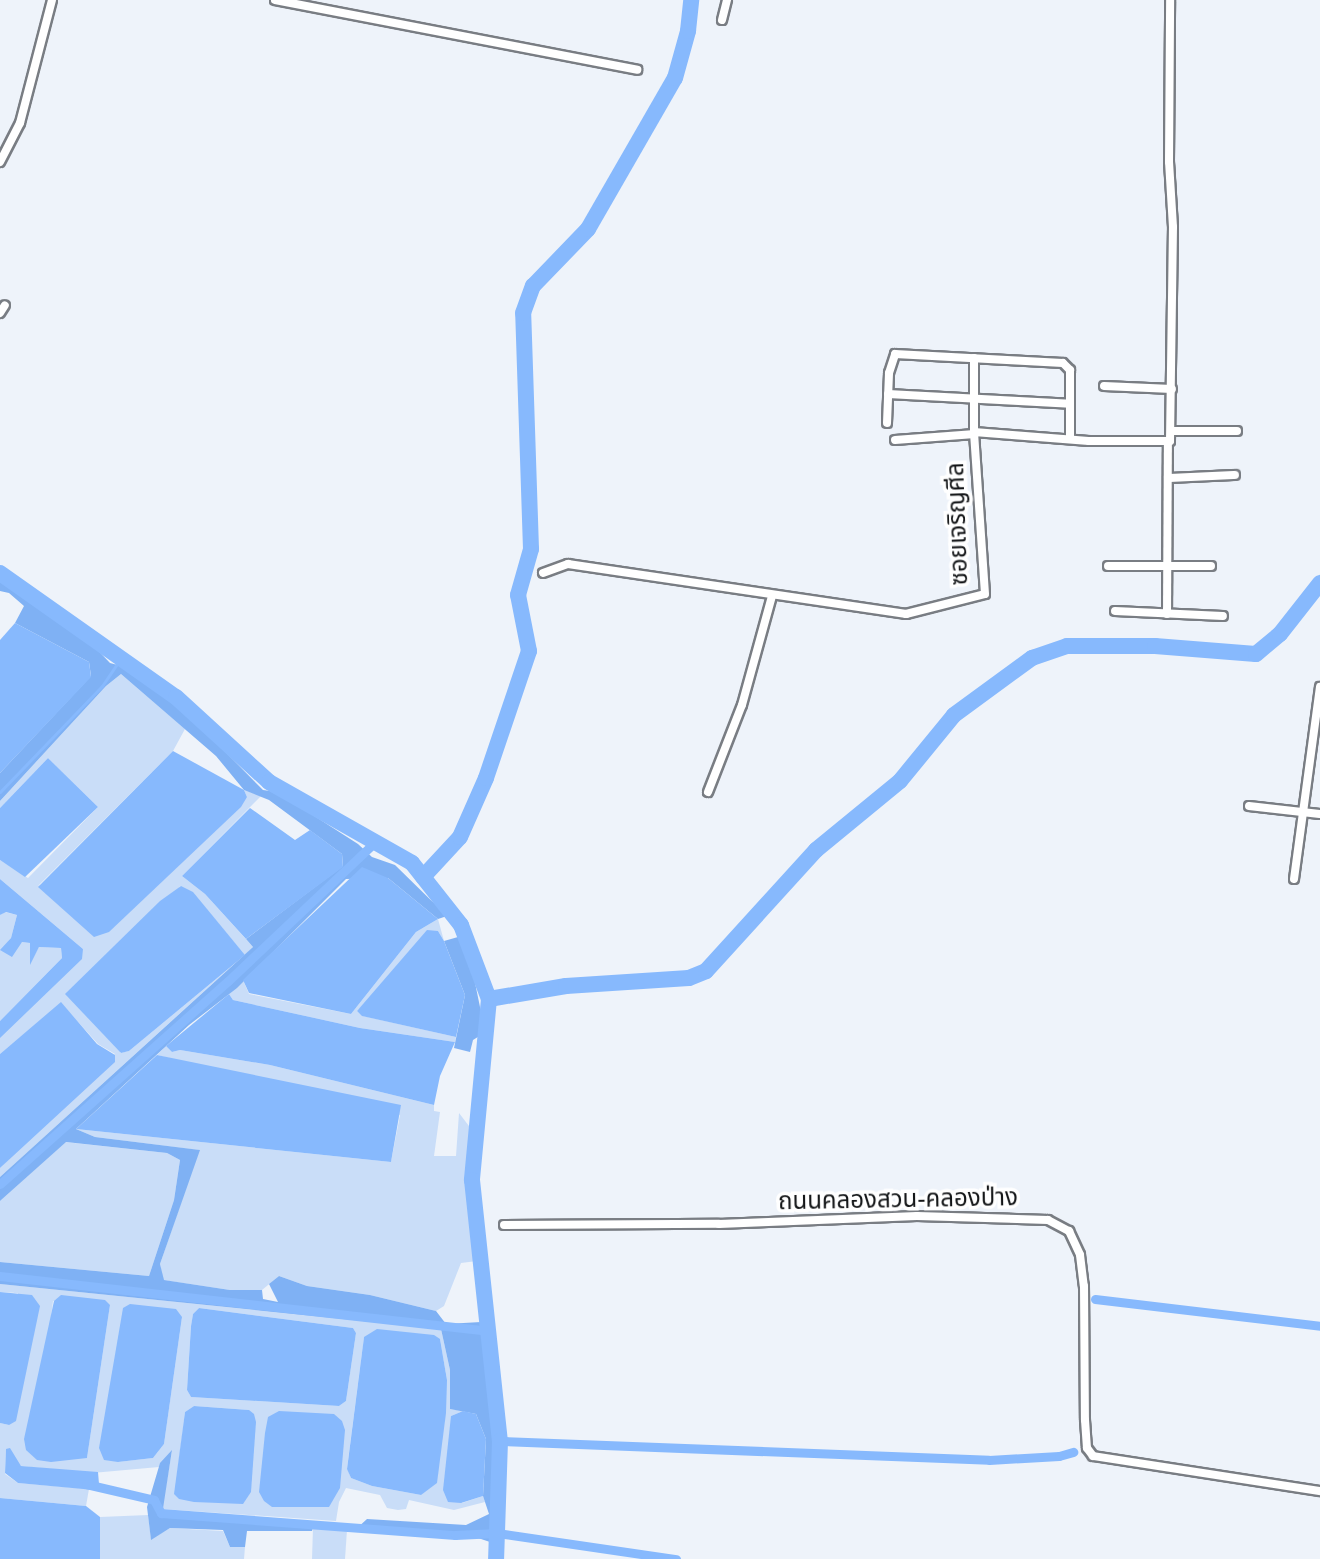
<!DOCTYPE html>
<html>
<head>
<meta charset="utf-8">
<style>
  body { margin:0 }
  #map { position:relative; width:1320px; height:1559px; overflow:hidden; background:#eef3fa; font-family:Signika,"Noto Sans Thai",sans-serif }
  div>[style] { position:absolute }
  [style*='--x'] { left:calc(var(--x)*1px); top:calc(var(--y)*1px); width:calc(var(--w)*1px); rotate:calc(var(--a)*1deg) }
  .green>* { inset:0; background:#c9ddf8 }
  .forest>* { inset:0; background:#7fb1f4 }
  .water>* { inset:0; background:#87b9fd }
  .stream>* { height:3px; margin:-1.5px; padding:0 1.5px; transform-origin:1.5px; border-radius:1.5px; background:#87b9fd }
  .canal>* { height:9px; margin:-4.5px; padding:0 4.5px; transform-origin:4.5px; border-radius:4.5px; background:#87b9fd }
  .river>* { height:16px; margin:-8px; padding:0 8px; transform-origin:8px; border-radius:8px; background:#87b9fd }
  .roads { filter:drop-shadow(2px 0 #797d83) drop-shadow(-2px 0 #797d83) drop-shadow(0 2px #797d83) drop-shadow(0 -2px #797d83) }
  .minor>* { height:8px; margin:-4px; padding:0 4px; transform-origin:4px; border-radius:4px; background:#fff }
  span { translate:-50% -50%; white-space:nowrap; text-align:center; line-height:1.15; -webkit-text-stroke:7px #fff; paint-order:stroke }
  .street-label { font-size:24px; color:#131517 }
</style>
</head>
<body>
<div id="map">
  <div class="green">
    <i style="clip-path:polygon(121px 674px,185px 729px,173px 751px,38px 886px,247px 797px,244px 790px,261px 796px,182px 876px,205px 894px,253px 947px,245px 955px,192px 892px,180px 886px,120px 1053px,129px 1051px,233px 965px,0 1177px,0 1168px,115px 1054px,98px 1044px,61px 1003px,0 1054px,0 1037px,83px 949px,0 879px,0 860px,28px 878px,98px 807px,48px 758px,0 808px,0 801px,106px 686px)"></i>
    <i style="clip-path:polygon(5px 912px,17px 915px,11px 938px,1px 951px,22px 942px,30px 943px,30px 963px,39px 947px,61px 948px,62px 958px,0 1021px,0 915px)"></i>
    <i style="clip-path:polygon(438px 919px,444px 941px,438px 931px,357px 1011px,363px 1016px,456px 1037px,455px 1042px,360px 1028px,233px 1000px,229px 994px,243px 980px,249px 994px,351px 1014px,416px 932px)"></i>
    <i style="clip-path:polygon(166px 1046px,172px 1052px,180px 1050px,270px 1065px,434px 1105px,434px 1111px,440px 1112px,434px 1156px,456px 1156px,459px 1113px,472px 1130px,469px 1165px,477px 1261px,461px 1263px,444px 1306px,436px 1311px,370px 1295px,307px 1286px,279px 1276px,262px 1290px,230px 1290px,163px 1280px,160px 1264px,199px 1150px,95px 1137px,76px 1129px,391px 1162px,400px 1115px,157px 1055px)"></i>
    <i style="clip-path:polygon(65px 1142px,167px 1153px,180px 1160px,174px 1200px,149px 1276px,0 1262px,0 1201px)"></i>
    <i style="clip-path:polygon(evenodd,0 1284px,441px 1329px,450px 1370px,450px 1409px,463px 1411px,451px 1416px,462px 1503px,483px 1496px,485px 1502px,454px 1510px,409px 1500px,406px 1509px,398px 1510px,387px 1508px,380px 1495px,346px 1488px,339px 1502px,336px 1521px,162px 1509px,172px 1451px,159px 1467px,92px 1473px,21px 1466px,6px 1449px,5px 1474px,18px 1483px,89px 1489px,86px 1506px,0 1498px,0 1423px,9px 1425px,18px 1293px,0 1292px,0 1284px,53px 1301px,110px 1305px,87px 1458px,51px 1317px,53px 1301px,0 1284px,199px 1308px,353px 1328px,356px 1333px,346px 1401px,339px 1406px,191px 1397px,187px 1390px,191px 1326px,193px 1314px,199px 1308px,0 1284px,182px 1317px,164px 1444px,153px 1458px,118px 1462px,182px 1317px,0 1284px,364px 1337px,440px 1339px,447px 1380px,421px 1495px,372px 1486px,351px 1478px,347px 1468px,364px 1337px,0 1284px,194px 1406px,249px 1410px,175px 1494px,185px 1412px,194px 1406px)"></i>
    <i style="clip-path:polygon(148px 1515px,151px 1539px,170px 1528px,223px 1531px,230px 1547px,245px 1547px,244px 1559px,100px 1559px,100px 1517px)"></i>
    <i style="clip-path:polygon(313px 1527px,347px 1530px,345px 1559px,312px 1559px)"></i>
  </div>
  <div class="forest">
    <i style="clip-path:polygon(0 577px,89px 641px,110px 663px,125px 667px,190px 716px,263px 790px,277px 792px,358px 844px,372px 857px,395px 865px,447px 916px,438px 919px,388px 878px,346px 879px,237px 988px,189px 1025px,76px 1129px,95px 1137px,200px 1150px,160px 1264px,164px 1280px,230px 1290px,262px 1290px,263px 1299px,278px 1302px,269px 1284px,279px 1276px,307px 1286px,370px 1295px,436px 1311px,446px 1324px,481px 1322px,494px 1412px,496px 1462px,490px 1542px,478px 1538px,354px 1531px,367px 1519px,466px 1525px,489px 1514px,483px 1496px,486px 1439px,476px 1414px,450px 1409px,450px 1370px,441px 1329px,0 1284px,0 1262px,149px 1276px,174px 1200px,180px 1160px,167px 1153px,66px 1142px,0 1201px,0 1177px,253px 947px,246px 939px,343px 866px,342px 854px,269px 800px,244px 790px,216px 756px,121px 674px,106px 686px,0 801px,0 773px,91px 676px,89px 662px,15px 623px,24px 606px,9px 593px,0 591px)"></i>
    <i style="clip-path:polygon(458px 937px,473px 973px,480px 1007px,481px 1035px,473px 1040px,470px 1052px,454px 1048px,465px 995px,444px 941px)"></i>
    <i style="clip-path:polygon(172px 1450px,162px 1515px,313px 1527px,312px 1531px,247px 1531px,245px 1547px,230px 1547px,223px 1530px,170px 1528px,151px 1540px,147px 1507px,160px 1463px)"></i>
  </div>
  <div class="water">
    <i style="clip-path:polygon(15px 623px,89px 662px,91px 677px,0 773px,0 640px)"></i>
    <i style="clip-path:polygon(173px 751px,244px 790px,247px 797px,241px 807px,109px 932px,94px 937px,38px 887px)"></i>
    <i style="clip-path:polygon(48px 758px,98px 807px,25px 877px,0 860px,0 808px)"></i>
    <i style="clip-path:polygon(250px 808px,295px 840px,310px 830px,342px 854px,343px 867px,246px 939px,205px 894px,182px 876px)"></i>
    <i style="clip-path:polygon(362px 867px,388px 878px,438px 919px,416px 932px,351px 1014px,249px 993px,243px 980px,248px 975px)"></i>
    <i style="clip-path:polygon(0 879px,83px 949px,82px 959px,0 1038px,0 1021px,62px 958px,61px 948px,39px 947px,30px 965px,30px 943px,22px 942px,12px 957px,0 950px,11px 938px,17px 915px,6px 912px,0 915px)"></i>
    <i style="clip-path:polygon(181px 886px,193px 892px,245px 955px,129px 1051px,121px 1053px,65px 994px,160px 901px)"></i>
    <i style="clip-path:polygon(427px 930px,438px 931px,444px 941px,465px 995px,456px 1037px,362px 1016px,357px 1011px)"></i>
    <i style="clip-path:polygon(229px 994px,233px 1000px,360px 1028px,455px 1042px,440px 1076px,434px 1105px,270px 1065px,180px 1050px,172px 1052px,166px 1046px)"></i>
    <i style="clip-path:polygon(61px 1002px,97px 1044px,115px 1055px,115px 1062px,0 1168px,0 1054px)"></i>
    <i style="clip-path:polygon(157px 1055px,401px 1105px,391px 1162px,76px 1129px)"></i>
    <i style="clip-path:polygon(0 1292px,32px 1295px,40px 1306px,16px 1421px,9px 1425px,0 1423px)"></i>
    <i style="clip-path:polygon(61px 1295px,105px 1300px,110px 1305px,87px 1458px,51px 1462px,37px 1460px,26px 1450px,24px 1439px,54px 1301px)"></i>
    <i style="clip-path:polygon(130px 1304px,176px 1309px,182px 1317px,164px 1444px,153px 1458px,118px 1462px,104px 1460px,99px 1448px,123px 1308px)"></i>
    <i style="clip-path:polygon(199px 1308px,353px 1328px,356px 1333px,346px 1401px,339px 1406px,191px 1397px,187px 1390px,191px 1326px,193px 1314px)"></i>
    <i style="clip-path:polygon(377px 1329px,434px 1335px,440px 1339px,447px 1380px,446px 1413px,437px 1483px,421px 1495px,372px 1486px,351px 1478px,347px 1469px,364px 1337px)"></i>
    <i style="clip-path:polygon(194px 1406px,249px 1410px,254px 1414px,256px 1422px,251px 1492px,243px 1504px,194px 1502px,179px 1499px,174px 1494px,185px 1412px)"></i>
    <i style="clip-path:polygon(279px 1411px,334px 1414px,342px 1421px,345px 1430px,340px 1488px,329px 1507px,272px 1507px,264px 1501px,259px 1492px,265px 1433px,268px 1417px)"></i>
    <i style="clip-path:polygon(463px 1411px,476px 1414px,486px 1439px,483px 1496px,461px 1503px,448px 1502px,443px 1490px,451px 1416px)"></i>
    <i style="clip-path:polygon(10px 1448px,21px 1466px,98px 1472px,99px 1484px,94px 1490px,18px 1483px,5px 1473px,6px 1449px)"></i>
    <i style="clip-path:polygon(0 1498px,86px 1506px,100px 1517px,100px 1559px,0 1559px)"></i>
  </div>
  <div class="stream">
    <i style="--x:0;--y:792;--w:147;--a:-46.1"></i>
    <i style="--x:102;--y:686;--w:34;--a:-56"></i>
  </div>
  <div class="canal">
    <i style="--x:0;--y:1184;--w:305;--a:-41.7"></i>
    <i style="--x:228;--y:981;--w:202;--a:-43.4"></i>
    <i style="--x:0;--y:1276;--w:491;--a:6.4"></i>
    <i style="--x:1095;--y:1299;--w:227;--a:6.8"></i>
    <i style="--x:500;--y:1441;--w:489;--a:2.2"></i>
    <i style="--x:989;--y:1460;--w:70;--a:-3.3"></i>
    <i style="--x:1059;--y:1456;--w:15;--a:-16"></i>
    <i style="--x:86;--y:1484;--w:70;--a:13.2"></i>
    <i style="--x:154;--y:1500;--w:15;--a:62"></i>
    <i style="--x:161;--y:1513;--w:295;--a:4.3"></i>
    <i style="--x:455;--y:1535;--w:42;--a:-2.7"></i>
    <i style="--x:497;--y:1533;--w:181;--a:8.3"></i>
  </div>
  <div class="river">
    <i style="--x:0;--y:573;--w:215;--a:35.2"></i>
    <i style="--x:176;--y:697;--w:126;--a:42.4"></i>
    <i style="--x:269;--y:782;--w:164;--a:29.5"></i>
    <i style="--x:412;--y:863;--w:79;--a:51.7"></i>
    <i style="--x:461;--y:925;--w:79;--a:69.3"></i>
    <i style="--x:489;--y:999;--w:182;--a:95.4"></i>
    <i style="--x:472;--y:1180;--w:262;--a:83.9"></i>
    <i style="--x:500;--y:1441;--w:118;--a:91.9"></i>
    <i style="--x:423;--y:877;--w:54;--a:-47.2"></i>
    <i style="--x:460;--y:837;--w:64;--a:-66.2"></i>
    <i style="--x:486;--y:778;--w:134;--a:-71.3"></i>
    <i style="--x:529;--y:651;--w:57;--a:-101.1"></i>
    <i style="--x:518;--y:595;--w:48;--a:-74.2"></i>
    <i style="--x:531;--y:549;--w:236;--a:-91.9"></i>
    <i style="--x:523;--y:313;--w:29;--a:-70"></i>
    <i style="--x:533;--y:286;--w:79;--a:-46"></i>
    <i style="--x:588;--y:229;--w:174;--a:-60.1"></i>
    <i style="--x:675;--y:78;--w:49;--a:-74.5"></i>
    <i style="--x:688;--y:31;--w:31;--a:-84"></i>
    <i style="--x:489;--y:999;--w:78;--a:-9.6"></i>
    <i style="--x:566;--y:986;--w:123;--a:-3.7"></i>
    <i style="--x:689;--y:978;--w:18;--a:-22"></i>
    <i style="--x:706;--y:971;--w:164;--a:-47.7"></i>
    <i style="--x:816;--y:850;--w:109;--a:-39.4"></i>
    <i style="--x:900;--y:781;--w:85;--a:-50.7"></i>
    <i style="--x:954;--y:715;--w:97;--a:-36.2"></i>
    <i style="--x:1032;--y:658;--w:37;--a:-19"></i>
    <i style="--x:1067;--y:646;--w:88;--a:0"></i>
    <i style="--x:1155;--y:646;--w:101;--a:4.5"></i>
    <i style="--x:1256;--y:654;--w:31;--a:-40"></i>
    <i style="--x:1280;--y:634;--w:65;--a:-51.9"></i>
  </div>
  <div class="roads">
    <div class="minor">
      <i style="--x:275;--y:0;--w:369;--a:10.9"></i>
      <i style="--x:722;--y:20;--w:21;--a:-76"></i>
      <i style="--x:0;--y:162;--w:44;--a:-62.9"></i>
      <i style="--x:20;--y:123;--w:127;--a:-75.4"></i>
      <i style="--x:0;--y:313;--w:9;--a:-58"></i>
      <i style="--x:1104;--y:386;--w:68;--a:2.5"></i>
      <i style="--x:888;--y:394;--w:182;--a:3.1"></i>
      <i style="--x:887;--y:423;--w:50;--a:-87.7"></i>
      <i style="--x:889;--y:373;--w:20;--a:-72"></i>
      <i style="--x:895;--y:354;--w:168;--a:3.1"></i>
      <i style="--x:1063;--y:363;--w:10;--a:45"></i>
      <i style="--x:1070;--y:370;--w:68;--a:90"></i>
      <i style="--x:1171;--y:431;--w:66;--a:0"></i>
      <i style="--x:974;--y:432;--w:115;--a:4.5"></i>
      <i style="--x:1089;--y:441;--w:81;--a:0"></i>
      <i style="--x:1170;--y:441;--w:214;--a:-89.2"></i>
      <i style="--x:1173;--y:227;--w:65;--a:-93.5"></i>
      <i style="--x:1169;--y:162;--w:162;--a:-89.6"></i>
      <i style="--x:895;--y:440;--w:80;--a:-4.3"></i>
      <i style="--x:1168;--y:478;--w:67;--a:-2.6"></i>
      <i style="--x:1108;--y:566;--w:103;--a:0"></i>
      <i style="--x:543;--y:573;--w:27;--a:-20"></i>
      <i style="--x:568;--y:564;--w:342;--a:8.4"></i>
      <i style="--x:906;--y:614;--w:81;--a:-14.2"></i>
      <i style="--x:985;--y:594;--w:162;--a:-93.9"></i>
      <i style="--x:974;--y:432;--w:74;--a:-90"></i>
      <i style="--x:1115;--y:611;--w:108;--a:2.7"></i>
      <i style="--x:1167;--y:614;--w:171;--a:-89.7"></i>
      <i style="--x:708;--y:792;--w:93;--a:-68.7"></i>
      <i style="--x:742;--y:705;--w:113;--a:-74.6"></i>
      <i style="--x:1249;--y:806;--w:71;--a:6.4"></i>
      <i style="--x:1294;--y:879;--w:194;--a:-82.3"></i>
      <i style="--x:504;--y:1225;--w:215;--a:-0.3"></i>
      <i style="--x:719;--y:1224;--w:198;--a:-2.3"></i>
      <i style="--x:917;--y:1216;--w:131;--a:1.7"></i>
      <i style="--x:1048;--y:1220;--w:24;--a:28"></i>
      <i style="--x:1069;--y:1231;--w:26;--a:65"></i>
      <i style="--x:1080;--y:1255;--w:31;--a:83"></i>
      <i style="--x:1084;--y:1286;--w:134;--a:89.6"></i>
      <i style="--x:1085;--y:1420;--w:28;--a:86"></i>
      <i style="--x:1087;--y:1448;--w:10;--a:53"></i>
      <i style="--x:1093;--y:1456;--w:230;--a:8.8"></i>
    </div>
  </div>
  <div class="street-label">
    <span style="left:958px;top:524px;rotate:-92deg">ซอยเจริญศีล</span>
    <span style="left:898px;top:1200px;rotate:-1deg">ถนนคลองสวน-คลองป่าง</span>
  </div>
</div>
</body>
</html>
